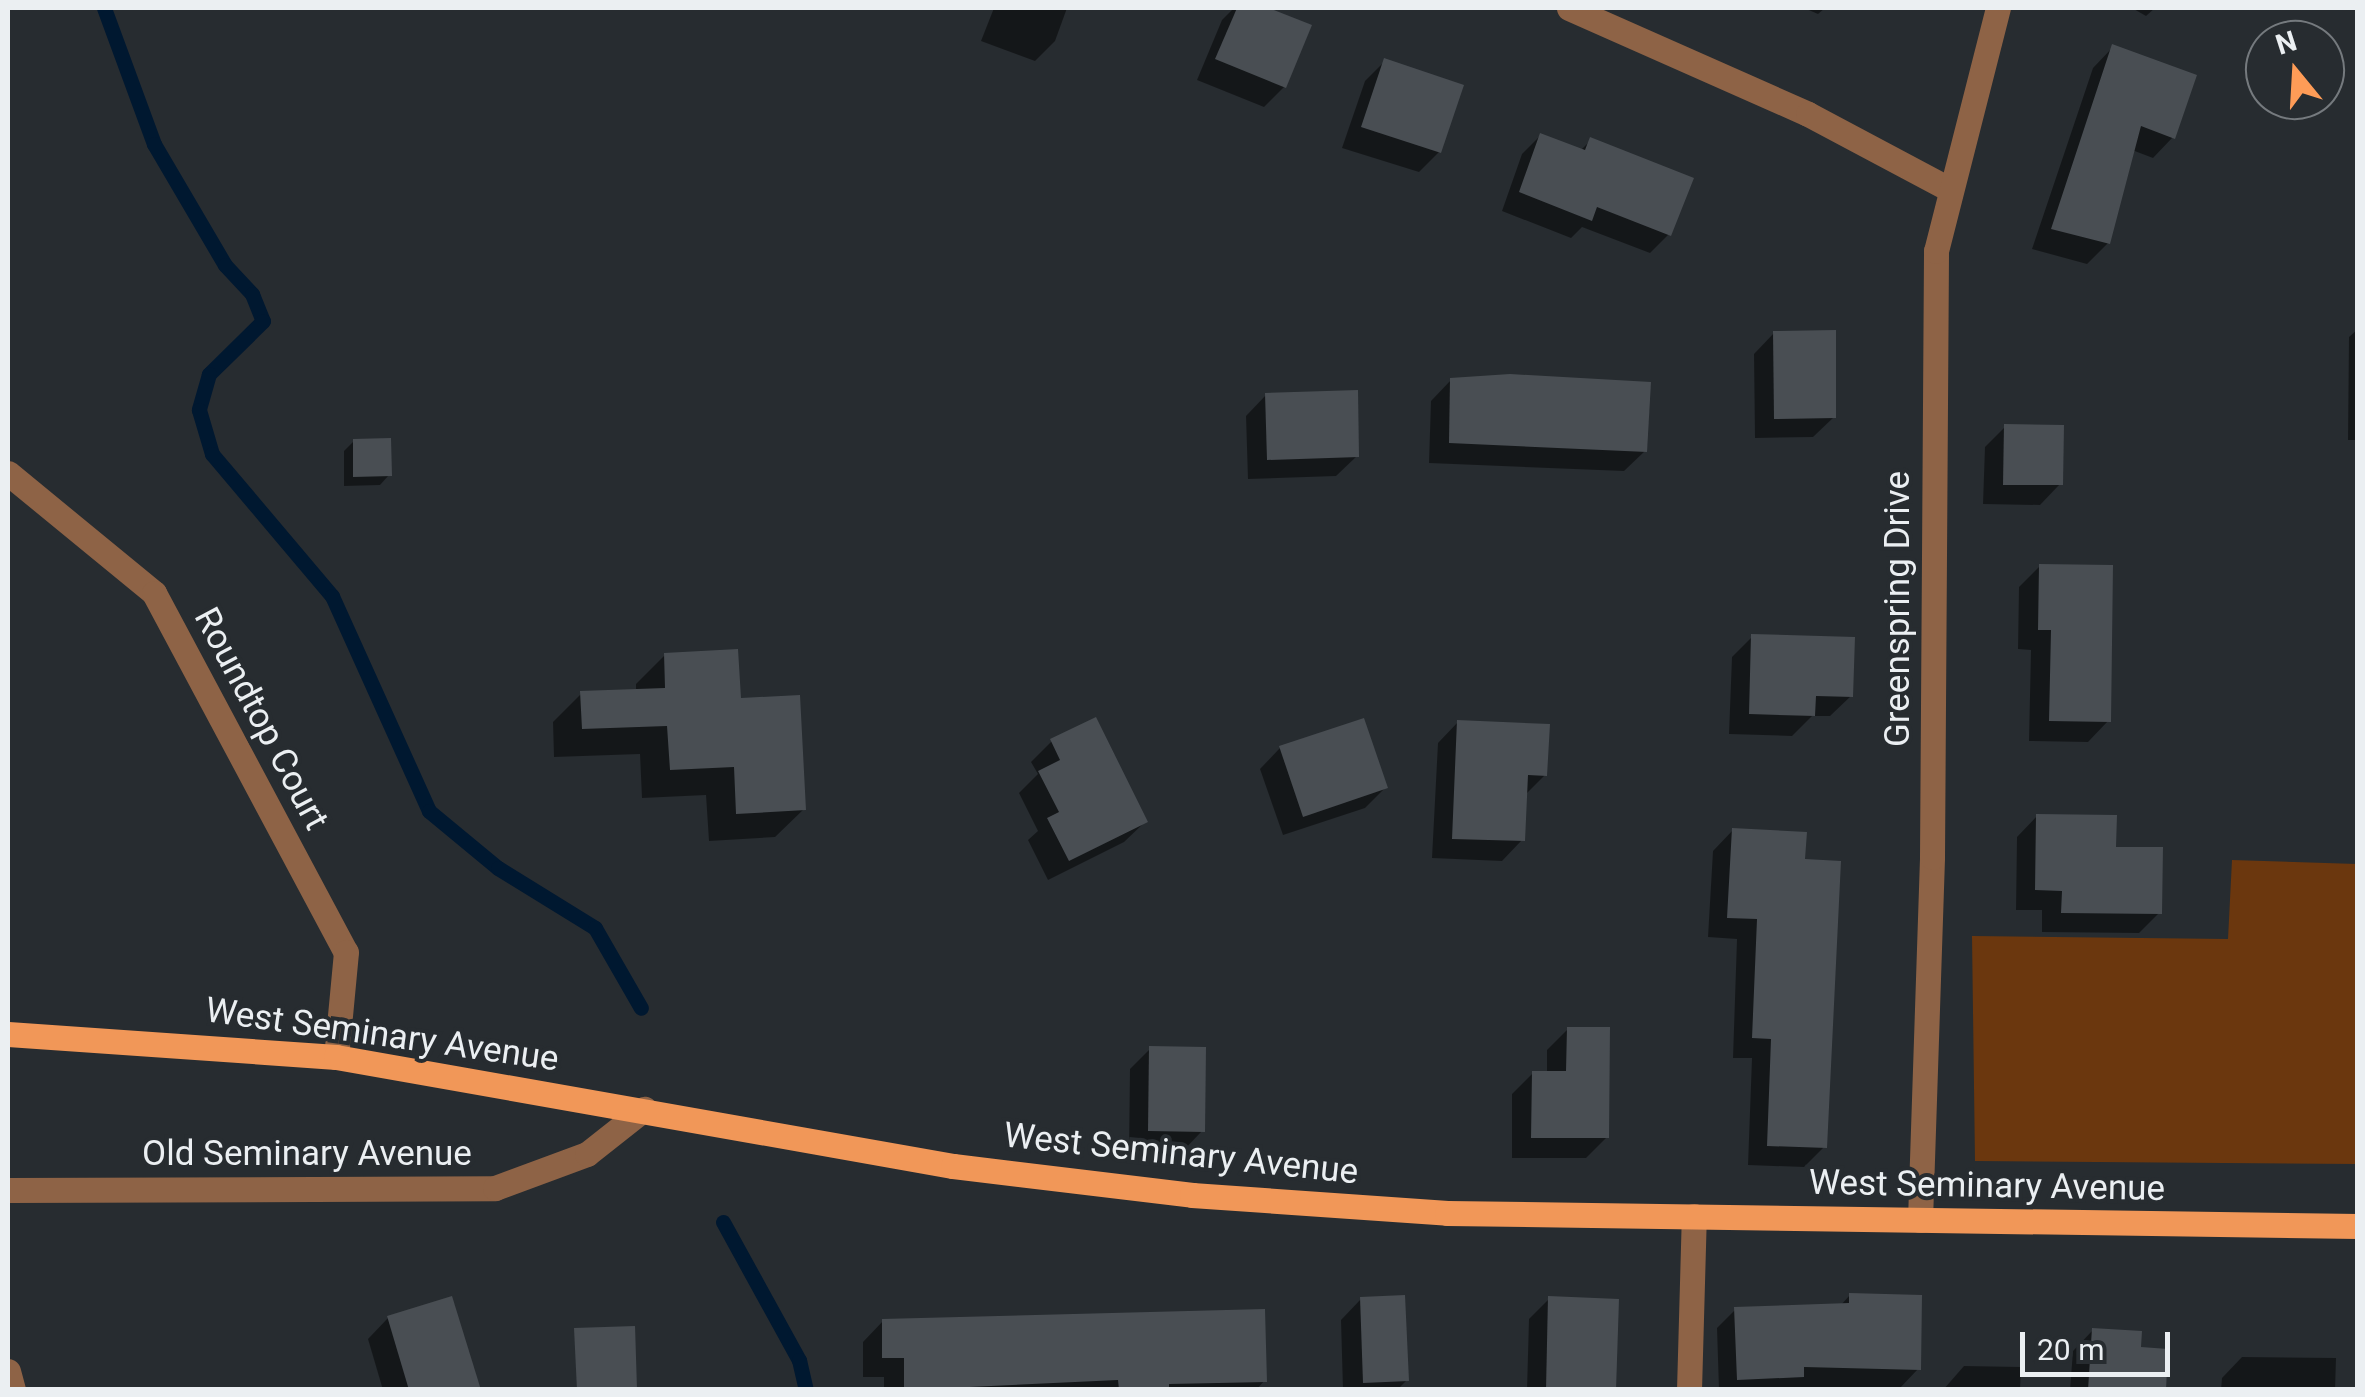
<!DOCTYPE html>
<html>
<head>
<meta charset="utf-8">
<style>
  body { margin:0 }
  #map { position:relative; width:2365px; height:1397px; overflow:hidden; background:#272c30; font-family:Roboto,sans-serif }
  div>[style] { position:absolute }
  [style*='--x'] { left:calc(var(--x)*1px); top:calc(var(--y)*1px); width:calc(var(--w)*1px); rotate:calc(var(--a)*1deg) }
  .green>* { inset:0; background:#6b370e }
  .shadow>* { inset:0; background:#0007 }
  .stream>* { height:15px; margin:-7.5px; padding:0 7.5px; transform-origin:7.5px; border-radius:7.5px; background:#001830 }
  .building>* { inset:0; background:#494e53 }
  .minor>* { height:25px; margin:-12.5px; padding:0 12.5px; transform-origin:12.5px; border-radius:12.5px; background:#8e6346 }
  .major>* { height:25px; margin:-12.5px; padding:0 12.5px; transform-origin:12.5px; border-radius:12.5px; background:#f19758 }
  span { translate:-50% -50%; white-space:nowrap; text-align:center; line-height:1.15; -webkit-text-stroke:8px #272c30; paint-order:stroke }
  .street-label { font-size:35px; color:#ebeff2 }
  .frame { position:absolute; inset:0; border:10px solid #ebeff2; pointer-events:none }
  .north { position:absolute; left:2245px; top:20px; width:100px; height:100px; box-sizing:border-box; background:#272c30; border:2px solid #757a7e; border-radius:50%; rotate:342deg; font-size:28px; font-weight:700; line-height:40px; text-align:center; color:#ebeff2 }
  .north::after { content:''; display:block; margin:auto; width:35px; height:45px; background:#fe9c57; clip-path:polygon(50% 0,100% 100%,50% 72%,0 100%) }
  .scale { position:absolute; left:2020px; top:1332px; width:150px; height:45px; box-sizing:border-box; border:5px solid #ebeff2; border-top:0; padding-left:12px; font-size:30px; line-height:35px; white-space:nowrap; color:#ebeff2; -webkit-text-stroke:8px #272c30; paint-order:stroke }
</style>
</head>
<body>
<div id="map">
  <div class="green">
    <i style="clip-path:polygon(2232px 860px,2357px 864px,2357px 1164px,1975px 1161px,1972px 936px,2228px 939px)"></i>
  </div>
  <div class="shadow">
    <i style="clip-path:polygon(994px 8px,1067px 8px,1055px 41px,1035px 61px,981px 41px)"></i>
    <i style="clip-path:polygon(1234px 8px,1262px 8px,1309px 27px,1284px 87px,1264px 107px,1197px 80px,1222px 20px)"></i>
    <i style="clip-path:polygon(1804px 8px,1825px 8px,1818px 14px)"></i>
    <i style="clip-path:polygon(2132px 8px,2155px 8px,2146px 16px)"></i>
    <i style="clip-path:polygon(2113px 47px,2173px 137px,2153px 158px,2132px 150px,2108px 243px,2087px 264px,2032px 249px,2093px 68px)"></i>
    <i style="clip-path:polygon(1385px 61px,1439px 152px,1419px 172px,1342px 148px,1365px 81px)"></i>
    <i style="clip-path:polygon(1541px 135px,1580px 151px,1591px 140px,1669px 234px,1650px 253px,1582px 227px,1571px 238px,1502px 211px,1522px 154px)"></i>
    <i style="clip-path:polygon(2358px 329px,2358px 440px,2348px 440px,2349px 337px)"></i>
    <i style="clip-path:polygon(1774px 333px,1834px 417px,1813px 437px,1755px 438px,1754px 354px)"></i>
    <i style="clip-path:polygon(1451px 380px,1645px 451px,1624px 471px,1429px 463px,1431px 401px)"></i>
    <i style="clip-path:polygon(1266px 395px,1357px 456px,1336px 476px,1248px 479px,1246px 416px)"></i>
    <i style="clip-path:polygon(2005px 427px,2060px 484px,2040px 505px,1983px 504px,1985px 447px)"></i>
    <i style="clip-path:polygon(354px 441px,389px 475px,380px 485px,344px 486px,344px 451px)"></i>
    <i style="clip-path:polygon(2040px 566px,2108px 721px,2088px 742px,2029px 741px,2031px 650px,2018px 649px,2019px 587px)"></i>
    <i style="clip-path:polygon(1752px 637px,1851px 696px,1830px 716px,1812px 716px,1792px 736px,1729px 734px,1732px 657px)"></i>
    <i style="clip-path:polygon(665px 655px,739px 701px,804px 809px,775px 837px,709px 841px,706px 795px,642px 798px,640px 754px,554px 757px,553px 722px,581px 694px,636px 692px,636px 684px)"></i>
    <i style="clip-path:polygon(1458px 722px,1545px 775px,1525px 795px,1522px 840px,1502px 861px,1432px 858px,1438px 743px)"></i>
    <i style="clip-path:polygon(1052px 741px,1145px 822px,1124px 842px,1048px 880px,1028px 840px,1038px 831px,1019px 793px,1038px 774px,1031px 762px)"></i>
    <i style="clip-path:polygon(1280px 748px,1385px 788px,1365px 808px,1283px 835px,1260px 769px)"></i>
    <i style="clip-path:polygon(2037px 816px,2114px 849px,2159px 913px,2139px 933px,2042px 932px,2042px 910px,2016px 910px,2017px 837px)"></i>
    <i style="clip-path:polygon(1733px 830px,1802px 861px,1825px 1146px,1804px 1167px,1748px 1165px,1752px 1058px,1733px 1058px,1737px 939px,1708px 937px,1713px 851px)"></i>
    <i style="clip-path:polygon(1568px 1029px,1607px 1137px,1586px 1158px,1512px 1158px,1512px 1094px,1533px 1073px,1547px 1074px,1547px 1050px)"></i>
    <i style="clip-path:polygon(1150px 1049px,1202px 1131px,1182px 1152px,1129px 1151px,1130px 1069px)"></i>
    <i style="clip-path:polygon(1850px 1295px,1918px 1369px,1900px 1388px,1719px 1390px,1717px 1328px,1735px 1310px,1840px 1306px)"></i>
    <i style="clip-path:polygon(1361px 1299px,1407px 1380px,1397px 1390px,1343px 1390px,1341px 1320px)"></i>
    <i style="clip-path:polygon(1549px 1299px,1614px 1390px,1527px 1390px,1529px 1319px)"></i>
    <i style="clip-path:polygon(388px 1318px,478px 1390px,383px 1390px,368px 1339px)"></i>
    <i style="clip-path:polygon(883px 1321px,1265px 1380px,1256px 1390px,884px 1390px,884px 1377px,863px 1377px,863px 1342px)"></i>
    <i style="clip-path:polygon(2093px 1330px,2138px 1349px,2163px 1390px,2070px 1390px,2073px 1351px)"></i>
    <i style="clip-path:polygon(2242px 1357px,2336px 1358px,2335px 1390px,2221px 1390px,2222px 1378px)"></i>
    <i style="clip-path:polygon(1964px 1366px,2021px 1367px,2020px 1390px,1943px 1390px)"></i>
  </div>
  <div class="stream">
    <i style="--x:104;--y:8;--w:145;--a:69.8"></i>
    <i style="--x:154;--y:144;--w:140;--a:59.6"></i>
    <i style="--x:225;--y:265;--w:40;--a:47"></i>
    <i style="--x:252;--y:294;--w:29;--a:68"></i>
    <i style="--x:263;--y:321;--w:76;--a:135.5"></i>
    <i style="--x:209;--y:374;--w:37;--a:106"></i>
    <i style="--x:199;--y:410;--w:46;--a:73.5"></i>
    <i style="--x:212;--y:454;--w:186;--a:49.8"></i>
    <i style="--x:332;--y:596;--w:236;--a:65.7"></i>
    <i style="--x:429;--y:811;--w:89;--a:39.6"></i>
    <i style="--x:498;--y:868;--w:114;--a:31.7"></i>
    <i style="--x:595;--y:928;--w:92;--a:60.1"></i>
    <i style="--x:723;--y:1222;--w:158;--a:61.2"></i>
    <i style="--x:799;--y:1360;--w:31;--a:77"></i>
  </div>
  <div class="building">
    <i style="clip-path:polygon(1237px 8px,1269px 8px,1312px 25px,1286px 88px,1215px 59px)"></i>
    <i style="clip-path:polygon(2112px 44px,2197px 75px,2175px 139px,2141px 126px,2110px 244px,2051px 229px)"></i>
    <i style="clip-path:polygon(1384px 58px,1464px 85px,1441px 153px,1361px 127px)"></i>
    <i style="clip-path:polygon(1540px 133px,1585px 150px,1590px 137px,1694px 178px,1671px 236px,1597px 207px,1592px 221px,1519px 192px)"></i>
    <i style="clip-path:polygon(1836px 330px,1836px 418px,1774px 419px,1773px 331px)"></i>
    <i style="clip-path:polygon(1510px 374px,1651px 382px,1647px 452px,1449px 443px,1450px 378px)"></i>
    <i style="clip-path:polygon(1358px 390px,1359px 457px,1267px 460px,1265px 393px)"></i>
    <i style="clip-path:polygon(2004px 424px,2064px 425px,2063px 485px,2003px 485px)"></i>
    <i style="clip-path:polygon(391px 438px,392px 476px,353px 477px,353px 439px)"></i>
    <i style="clip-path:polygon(2039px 564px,2113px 565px,2111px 722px,2049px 721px,2051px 630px,2038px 630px)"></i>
    <i style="clip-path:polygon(1751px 634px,1855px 637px,1853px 697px,1816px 696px,1815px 716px,1749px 714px)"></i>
    <i style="clip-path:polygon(738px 649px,741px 698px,800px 695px,806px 810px,736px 814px,734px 767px,670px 770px,667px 726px,582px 729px,580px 691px,665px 688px,664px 653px)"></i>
    <i style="clip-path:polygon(1096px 717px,1148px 822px,1069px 861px,1047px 818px,1059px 812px,1038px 771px,1060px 760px,1050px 739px)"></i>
    <i style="clip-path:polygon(1364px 718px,1388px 788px,1303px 817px,1279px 746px)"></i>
    <i style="clip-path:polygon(1457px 720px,1550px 724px,1547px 776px,1528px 775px,1525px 841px,1452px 839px)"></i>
    <i style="clip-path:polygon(2036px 814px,2117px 815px,2116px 847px,2163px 847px,2162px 914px,2061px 913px,2062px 891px,2035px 890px)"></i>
    <i style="clip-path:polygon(1732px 828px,1807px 832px,1805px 859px,1841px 861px,1827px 1148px,1767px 1146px,1771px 1039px,1752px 1038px,1757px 919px,1727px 918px)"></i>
    <i style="clip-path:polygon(1567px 1027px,1610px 1027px,1609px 1138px,1531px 1138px,1532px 1071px,1566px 1071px)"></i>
    <i style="clip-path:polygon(1149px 1046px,1206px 1047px,1205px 1132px,1148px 1131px)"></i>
    <i style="clip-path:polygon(1849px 1293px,1922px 1295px,1921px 1370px,1804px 1367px,1804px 1377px,1737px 1380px,1734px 1307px,1849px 1303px)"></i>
    <i style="clip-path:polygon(1405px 1295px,1409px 1381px,1363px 1383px,1360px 1297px)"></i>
    <i style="clip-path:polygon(452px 1296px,481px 1390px,409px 1390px,387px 1316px)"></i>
    <i style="clip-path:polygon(1548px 1296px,1619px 1299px,1616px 1390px,1546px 1390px)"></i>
    <i style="clip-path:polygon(1265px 1309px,1267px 1382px,1169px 1384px,1169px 1390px,1119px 1390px,1118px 1380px,904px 1390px,904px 1358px,882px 1358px,882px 1319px)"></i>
    <i style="clip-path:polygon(635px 1326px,637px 1390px,577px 1390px,574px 1328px)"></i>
    <i style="clip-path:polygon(2092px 1328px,2142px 1331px,2141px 1347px,2168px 1349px,2166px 1390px,2088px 1390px)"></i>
  </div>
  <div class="minor">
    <i style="--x:1569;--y:8;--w:261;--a:23.9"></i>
    <i style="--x:1808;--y:114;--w:157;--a:28"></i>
    <i style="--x:8;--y:473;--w:189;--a:39.4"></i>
    <i style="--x:154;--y:593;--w:407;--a:61.9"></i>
    <i style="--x:346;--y:952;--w:105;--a:95.4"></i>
    <i style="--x:8;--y:1190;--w:487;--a:-0.2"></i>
    <i style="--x:495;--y:1188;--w:98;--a:-20.3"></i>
    <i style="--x:587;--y:1154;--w:73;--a:-38.3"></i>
    <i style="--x:1920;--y:1220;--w:363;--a:-88.1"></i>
    <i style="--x:1932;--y:857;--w:606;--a:-89.62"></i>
    <i style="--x:1936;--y:251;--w:251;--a:-75.7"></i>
    <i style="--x:8;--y:1371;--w:20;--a:75"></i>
    <i style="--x:1689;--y:1390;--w:174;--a:-88.4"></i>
  </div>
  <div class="major">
    <i style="--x:8;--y:1034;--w:329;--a:4"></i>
    <i style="--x:336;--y:1057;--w:627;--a:10.02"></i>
    <i style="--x:953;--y:1166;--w:241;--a:6.9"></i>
    <i style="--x:1192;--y:1195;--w:256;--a:4"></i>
    <i style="--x:1447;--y:1213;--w:911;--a:0.82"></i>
  </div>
  <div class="street-label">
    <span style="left:1898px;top:609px;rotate:-90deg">Greenspring Drive</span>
    <span style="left:261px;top:719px;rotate:62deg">Roundtop Court</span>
    <span style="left:382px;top:1035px;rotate:8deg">West Seminary Avenue</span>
    <span style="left:307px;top:1154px">Old Seminary Avenue</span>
    <span style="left:1181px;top:1154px;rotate:6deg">West Seminary Avenue</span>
    <span style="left:1987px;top:1186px;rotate:1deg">West Seminary Avenue</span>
  </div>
  <div class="frame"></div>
  <div class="north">N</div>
  <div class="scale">20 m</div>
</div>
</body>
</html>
